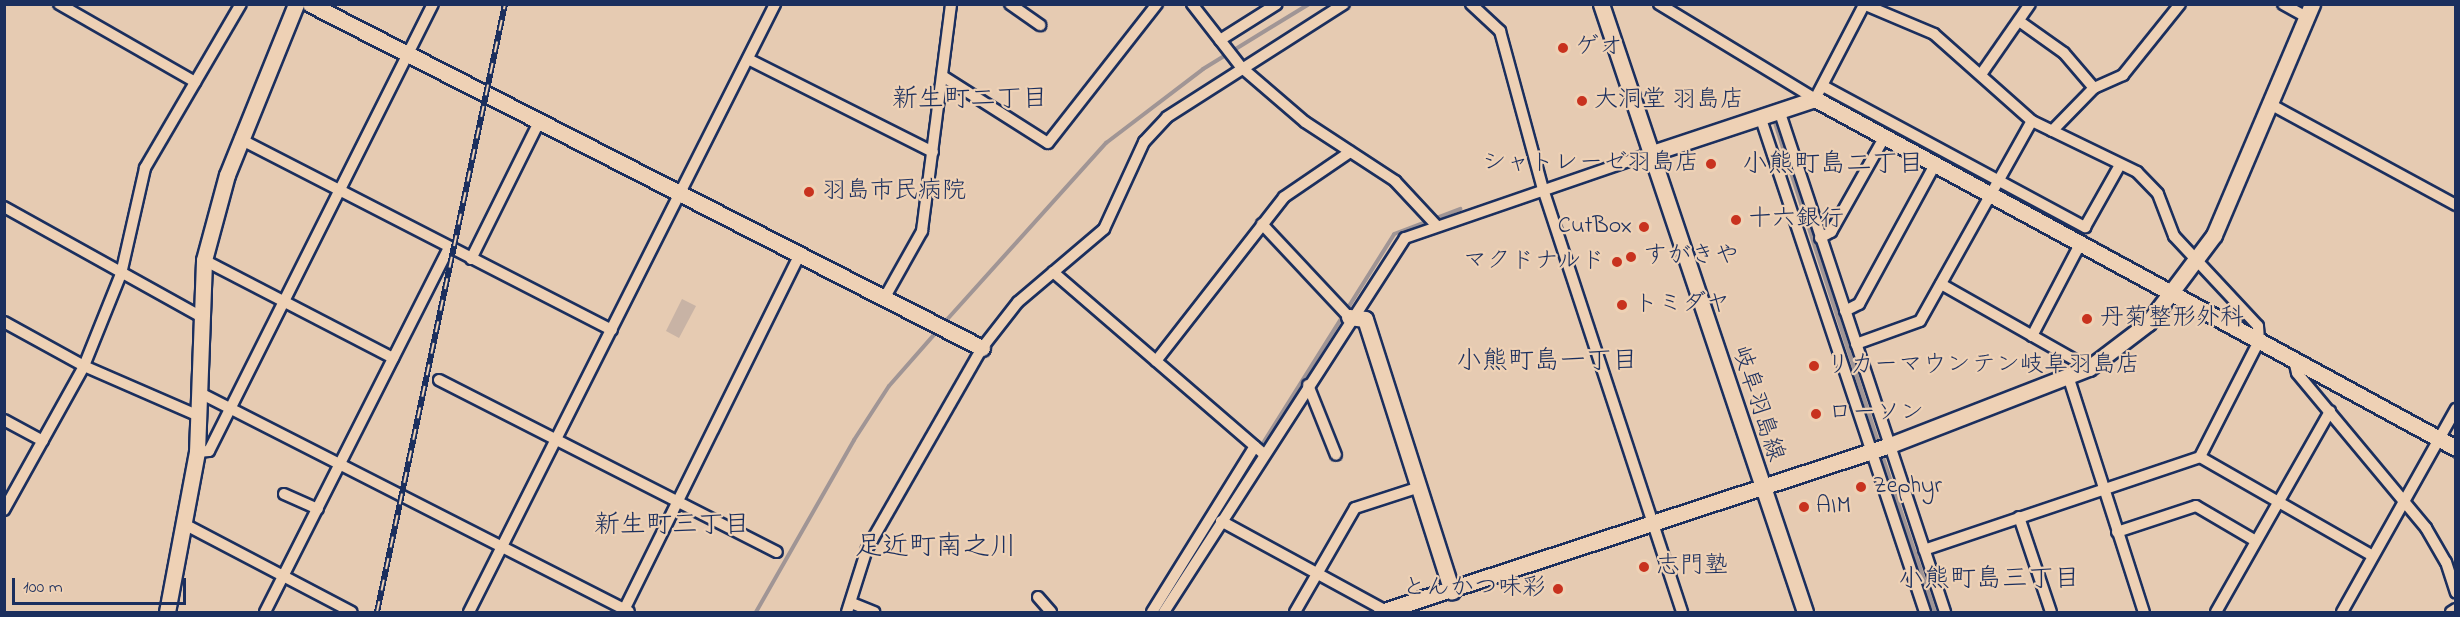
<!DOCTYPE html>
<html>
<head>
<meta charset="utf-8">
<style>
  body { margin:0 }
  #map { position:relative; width:2460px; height:617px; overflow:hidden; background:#e6cbb2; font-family:"Indie Flower","Klee One",sans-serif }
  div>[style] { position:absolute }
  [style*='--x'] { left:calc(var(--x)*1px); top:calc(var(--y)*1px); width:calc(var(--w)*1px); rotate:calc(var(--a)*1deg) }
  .green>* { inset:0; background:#c8b3a5 }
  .stream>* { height:4px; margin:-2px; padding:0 2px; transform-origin:2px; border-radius:2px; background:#a09595 }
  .roads { filter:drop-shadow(2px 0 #1b2f5e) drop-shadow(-2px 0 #1b2f5e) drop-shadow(0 2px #1b2f5e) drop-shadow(0 -2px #1b2f5e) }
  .street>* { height:10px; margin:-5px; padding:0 5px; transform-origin:5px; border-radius:5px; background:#eed1b5 }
  .secondary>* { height:15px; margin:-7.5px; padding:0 7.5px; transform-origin:7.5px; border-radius:7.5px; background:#eed1b5 }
  .rail>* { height:6px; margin-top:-3px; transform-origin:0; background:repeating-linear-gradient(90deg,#eed1b5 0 11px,#1b2f5e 0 22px); box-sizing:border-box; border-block:2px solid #1b2f5e }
  .dots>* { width:16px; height:16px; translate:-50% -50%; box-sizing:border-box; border:3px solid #eed1b5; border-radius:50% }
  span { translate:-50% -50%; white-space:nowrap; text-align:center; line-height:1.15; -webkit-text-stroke:4.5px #eed1b5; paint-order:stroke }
  .poi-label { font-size:24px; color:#1b2f5e }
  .left { translate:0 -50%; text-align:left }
  .right { translate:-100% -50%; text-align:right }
  .street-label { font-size:24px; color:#1b2f5e }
  .neighbourhood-label { font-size:26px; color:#1b2f5e }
  .quarter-label { font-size:27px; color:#1b2f5e }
  .frame { position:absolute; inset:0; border:6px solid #1b2f5e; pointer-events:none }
  .scale { position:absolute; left:12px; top:578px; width:174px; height:27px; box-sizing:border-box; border:3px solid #1b2f5e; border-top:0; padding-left:8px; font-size:18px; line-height:21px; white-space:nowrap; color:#1b2f5e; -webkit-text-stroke:4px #eed1b5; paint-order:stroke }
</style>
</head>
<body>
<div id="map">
  <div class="green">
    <i style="clip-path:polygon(682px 299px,696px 306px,679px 338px,666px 331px)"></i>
  </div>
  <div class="stream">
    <i style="--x:1832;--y:97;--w:387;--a:28.9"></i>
    <i style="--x:1774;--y:120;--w:342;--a:72.1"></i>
    <i style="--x:2178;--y:288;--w:34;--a:28"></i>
    <i style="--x:943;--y:324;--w:244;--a:-48"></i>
    <i style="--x:1106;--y:143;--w:122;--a:-37.3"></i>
    <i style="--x:1203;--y:69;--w:124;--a:-31.5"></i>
    <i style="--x:1260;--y:448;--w:252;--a:-57.9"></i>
    <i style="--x:1394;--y:234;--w:71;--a:-20.7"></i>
    <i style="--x:1881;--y:452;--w:169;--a:71.4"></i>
    <i style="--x:1196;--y:553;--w:116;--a:-58.8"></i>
    <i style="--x:756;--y:612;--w:198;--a:-60.3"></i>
    <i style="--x:854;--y:440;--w:64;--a:-57.1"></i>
    <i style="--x:889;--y:386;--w:76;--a:-48.7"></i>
  </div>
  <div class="roads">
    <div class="street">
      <i style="--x:59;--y:4;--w:157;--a:29.8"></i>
      <i style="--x:1010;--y:4;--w:37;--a:35"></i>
      <i style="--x:1192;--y:4;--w:80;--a:52.1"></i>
      <i style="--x:1241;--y:67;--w:84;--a:40.7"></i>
      <i style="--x:1305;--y:122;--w:108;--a:33.2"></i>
      <i style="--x:1395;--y:181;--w:60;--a:47"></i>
      <i style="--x:1471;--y:4;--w:40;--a:43"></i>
      <i style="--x:1500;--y:31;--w:164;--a:74.8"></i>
      <i style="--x:1543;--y:189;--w:445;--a:71.8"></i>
      <i style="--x:1659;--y:4;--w:183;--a:31.3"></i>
      <i style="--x:1815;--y:99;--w:106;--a:-62.5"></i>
      <i style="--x:1863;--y:4;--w:77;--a:22.9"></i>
      <i style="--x:1934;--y:34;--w:131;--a:41.6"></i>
      <i style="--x:2032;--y:121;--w:117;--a:25.9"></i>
      <i style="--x:2137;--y:172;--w:30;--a:46"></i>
      <i style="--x:2158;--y:194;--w:45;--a:69.1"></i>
      <i style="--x:2174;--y:236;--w:123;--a:47"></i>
      <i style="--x:2258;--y:326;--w:15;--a:86"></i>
      <i style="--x:2259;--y:341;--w:130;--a:117"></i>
      <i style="--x:2200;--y:457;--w:291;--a:161.4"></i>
      <i style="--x:2283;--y:4;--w:26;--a:29"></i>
      <i style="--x:2019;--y:21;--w:55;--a:35.4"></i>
      <i style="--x:2064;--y:53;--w:46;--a:49.4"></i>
      <i style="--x:1220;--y:40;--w:67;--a:-32.3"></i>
      <i style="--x:748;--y:59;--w:207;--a:26.7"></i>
      <i style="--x:1982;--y:73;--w:84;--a:-55.2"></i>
      <i style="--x:944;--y:77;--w:123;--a:32.4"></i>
      <i style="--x:1048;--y:143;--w:177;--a:-51.9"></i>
      <i style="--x:1823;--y:86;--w:298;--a:28.3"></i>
      <i style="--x:2085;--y:227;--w:71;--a:-60.6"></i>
      <i style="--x:2270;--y:104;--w:212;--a:28.5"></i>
      <i style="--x:1780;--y:113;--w:526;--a:71.7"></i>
      <i style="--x:1761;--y:119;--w:520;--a:71.6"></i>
      <i style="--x:2052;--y:131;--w:60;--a:-45.7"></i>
      <i style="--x:2094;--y:88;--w:32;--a:-24"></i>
      <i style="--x:2123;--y:75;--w:91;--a:-51.2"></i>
      <i style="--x:240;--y:139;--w:418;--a:27.2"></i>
      <i style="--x:4;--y:207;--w:227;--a:29.1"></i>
      <i style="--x:1262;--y:224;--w:127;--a:46.9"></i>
      <i style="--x:1820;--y:238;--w:13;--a:-29"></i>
      <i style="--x:1831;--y:232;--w:110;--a:-60.6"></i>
      <i style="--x:471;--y:259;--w:155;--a:-63.6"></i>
      <i style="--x:204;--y:260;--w:213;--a:27.4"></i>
      <i style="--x:1053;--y:272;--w:277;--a:40.8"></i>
      <i style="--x:1941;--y:284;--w:170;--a:29.6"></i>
      <i style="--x:885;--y:297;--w:76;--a:-60.7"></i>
      <i style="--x:922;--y:231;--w:229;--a:-82.7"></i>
      <i style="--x:1845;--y:311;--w:16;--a:-27"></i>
      <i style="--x:1859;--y:304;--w:161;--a:-61.4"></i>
      <i style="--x:4;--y:322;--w:91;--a:28.8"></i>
      <i style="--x:84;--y:366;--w:125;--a:23.5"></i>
      <i style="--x:2032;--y:336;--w:104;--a:-62.4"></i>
      <i style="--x:1856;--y:344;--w:68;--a:-19.8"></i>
      <i style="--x:1920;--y:321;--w:229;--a:-60.8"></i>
      <i style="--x:2294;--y:360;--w:13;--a:77"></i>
      <i style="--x:2297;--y:373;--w:202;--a:50.2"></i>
      <i style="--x:2426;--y:528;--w:39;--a:60"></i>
      <i style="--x:2446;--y:562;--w:32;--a:72"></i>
      <i style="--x:1156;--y:361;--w:208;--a:-52"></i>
      <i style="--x:1284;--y:197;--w:80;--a:-34.3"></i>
      <i style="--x:2069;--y:379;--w:245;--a:72.2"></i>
      <i style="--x:439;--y:380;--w:379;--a:27"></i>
      <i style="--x:1308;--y:385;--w:75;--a:68.2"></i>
      <i style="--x:202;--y:394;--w:479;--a:27"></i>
      <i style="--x:4;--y:420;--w:44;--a:28.3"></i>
      <i style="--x:197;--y:452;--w:12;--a:-5"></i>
      <i style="--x:209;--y:451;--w:500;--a:-63.4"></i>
      <i style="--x:2200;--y:457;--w:199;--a:29.8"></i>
      <i style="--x:284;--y:494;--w:37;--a:24"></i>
      <i style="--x:4;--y:510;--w:165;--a:-60.9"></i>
      <i style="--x:84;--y:366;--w:99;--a:-68.1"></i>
      <i style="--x:121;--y:274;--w:109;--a:-77.2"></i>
      <i style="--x:145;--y:168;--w:190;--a:-59.7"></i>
      <i style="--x:2019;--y:517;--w:100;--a:71.4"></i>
      <i style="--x:1221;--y:521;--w:188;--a:28.6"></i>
      <i style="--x:186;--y:525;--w:187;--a:27.7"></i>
      <i style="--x:2117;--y:532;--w:83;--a:-18.2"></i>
      <i style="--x:2196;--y:506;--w:69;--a:30.3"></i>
      <i style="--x:1038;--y:597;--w:20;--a:49"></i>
      <i style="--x:854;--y:604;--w:22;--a:22"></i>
      <i style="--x:624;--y:610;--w:397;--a:-63.7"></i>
      <i style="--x:265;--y:612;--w:408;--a:-63.2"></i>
      <i style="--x:469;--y:612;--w:681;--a:-63.28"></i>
      <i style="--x:847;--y:612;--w:66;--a:-72.4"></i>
      <i style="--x:867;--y:549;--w:232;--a:-60.2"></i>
      <i style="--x:982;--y:348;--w:58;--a:-52"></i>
      <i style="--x:1018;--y:302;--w:113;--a:-40.3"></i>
      <i style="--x:1104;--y:229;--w:96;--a:-65.3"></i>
      <i style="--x:1144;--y:142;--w:34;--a:-47"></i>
      <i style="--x:1167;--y:117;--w:210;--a:-32.6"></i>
      <i style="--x:1152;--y:612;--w:195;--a:-58.2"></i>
      <i style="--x:1164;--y:612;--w:445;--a:-57.2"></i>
      <i style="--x:1405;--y:238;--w:261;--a:-19"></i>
      <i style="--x:1295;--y:612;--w:120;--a:-60"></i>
      <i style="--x:1355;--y:508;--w:68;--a:-17.9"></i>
      <i style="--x:2216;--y:612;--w:231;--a:-60.4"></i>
      <i style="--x:2342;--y:612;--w:233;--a:-60.7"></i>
      <i style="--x:2451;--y:612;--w:6;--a:-31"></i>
    </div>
    <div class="secondary">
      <i style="--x:310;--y:4;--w:755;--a:27.11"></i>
      <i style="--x:1601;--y:4;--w:641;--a:71.45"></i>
      <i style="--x:1652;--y:153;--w:172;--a:-18.3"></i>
      <i style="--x:1815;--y:99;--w:730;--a:28.57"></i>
      <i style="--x:1349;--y:317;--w:16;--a:7"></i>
      <i style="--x:1365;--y:319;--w:286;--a:72.3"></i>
      <i style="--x:167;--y:612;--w:163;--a:-79.4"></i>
      <i style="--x:197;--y:452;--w:192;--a:-87.9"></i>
      <i style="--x:204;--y:260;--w:88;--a:-74.9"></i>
      <i style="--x:227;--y:175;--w:184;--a:-68"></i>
      <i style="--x:1381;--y:612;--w:536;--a:-18.16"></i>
      <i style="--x:1890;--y:445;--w:213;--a:-21.2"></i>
      <i style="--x:2089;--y:368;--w:74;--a:-37.3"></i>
      <i style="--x:2148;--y:323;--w:110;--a:-53.1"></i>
      <i style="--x:2214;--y:235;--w:251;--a:-67"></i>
    </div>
  </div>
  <div class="rail">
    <i style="--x:377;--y:612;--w:621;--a:-78.11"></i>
  </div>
  <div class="dots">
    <i style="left:1563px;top:48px;background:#c8321e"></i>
    <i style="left:1582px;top:101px;background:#c8321e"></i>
    <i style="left:1711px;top:164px;background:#c8321e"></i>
    <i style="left:809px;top:192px;background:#c8321e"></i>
    <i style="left:1736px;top:220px;background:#c8321e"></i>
    <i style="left:1644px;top:227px;background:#c8321e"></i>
    <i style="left:1631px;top:257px;background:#c8321e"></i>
    <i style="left:1617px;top:262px;background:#c8321e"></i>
    <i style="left:1622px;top:305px;background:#c8321e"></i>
    <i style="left:2087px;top:319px;background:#c8321e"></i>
    <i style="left:1814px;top:366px;background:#c8321e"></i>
    <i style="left:1816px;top:414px;background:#c8321e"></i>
    <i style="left:1861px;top:487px;background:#c8321e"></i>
    <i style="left:1804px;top:507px;background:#c8321e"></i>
    <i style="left:1644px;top:567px;background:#c8321e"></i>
    <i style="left:1558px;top:589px;background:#c8321e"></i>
  </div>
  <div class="poi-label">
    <span class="left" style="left:1575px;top:48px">ゲオ</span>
    <span class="left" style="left:1594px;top:101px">大洞堂 羽島店</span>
    <span class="right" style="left:1699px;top:164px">シャトレーゼ羽島店</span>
    <span class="left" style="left:822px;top:192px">羽島市民病院</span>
    <span class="left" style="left:1748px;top:220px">十六銀行</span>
    <span class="right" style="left:1632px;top:227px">CutBox</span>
    <span class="left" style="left:1643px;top:257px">すがきや</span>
    <span class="right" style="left:1605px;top:262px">マクドナルド</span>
    <span class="left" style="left:1634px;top:305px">トミダヤ</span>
    <span class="left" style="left:2100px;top:319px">丹菊整形外科</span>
    <span class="left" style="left:1826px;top:366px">リカーマウンテン岐阜羽島店</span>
    <span class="left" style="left:1828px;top:414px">ローソン</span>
    <span class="left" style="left:1873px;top:487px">Zephyr</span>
    <span class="left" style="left:1816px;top:507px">AIM</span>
    <span class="left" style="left:1656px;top:567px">志門塾</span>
    <span class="right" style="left:1546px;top:589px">とんかつ味彩</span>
  </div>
  <div class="street-label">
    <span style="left:1757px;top:404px;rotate:72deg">岐阜羽島線</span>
  </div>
  <div class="neighbourhood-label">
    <span style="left:970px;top:101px">新生町二丁目</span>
    <span style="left:1833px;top:166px">小熊町島二丁目</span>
    <span style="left:1547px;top:363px">小熊町島一丁目</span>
    <span style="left:672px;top:527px">新生町三丁目</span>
    <span style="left:1989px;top:581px">小熊町島三丁目</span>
  </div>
  <div class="quarter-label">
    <span style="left:936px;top:548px">足近町南之川</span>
  </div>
  <div class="frame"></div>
  <div class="scale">100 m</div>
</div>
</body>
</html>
